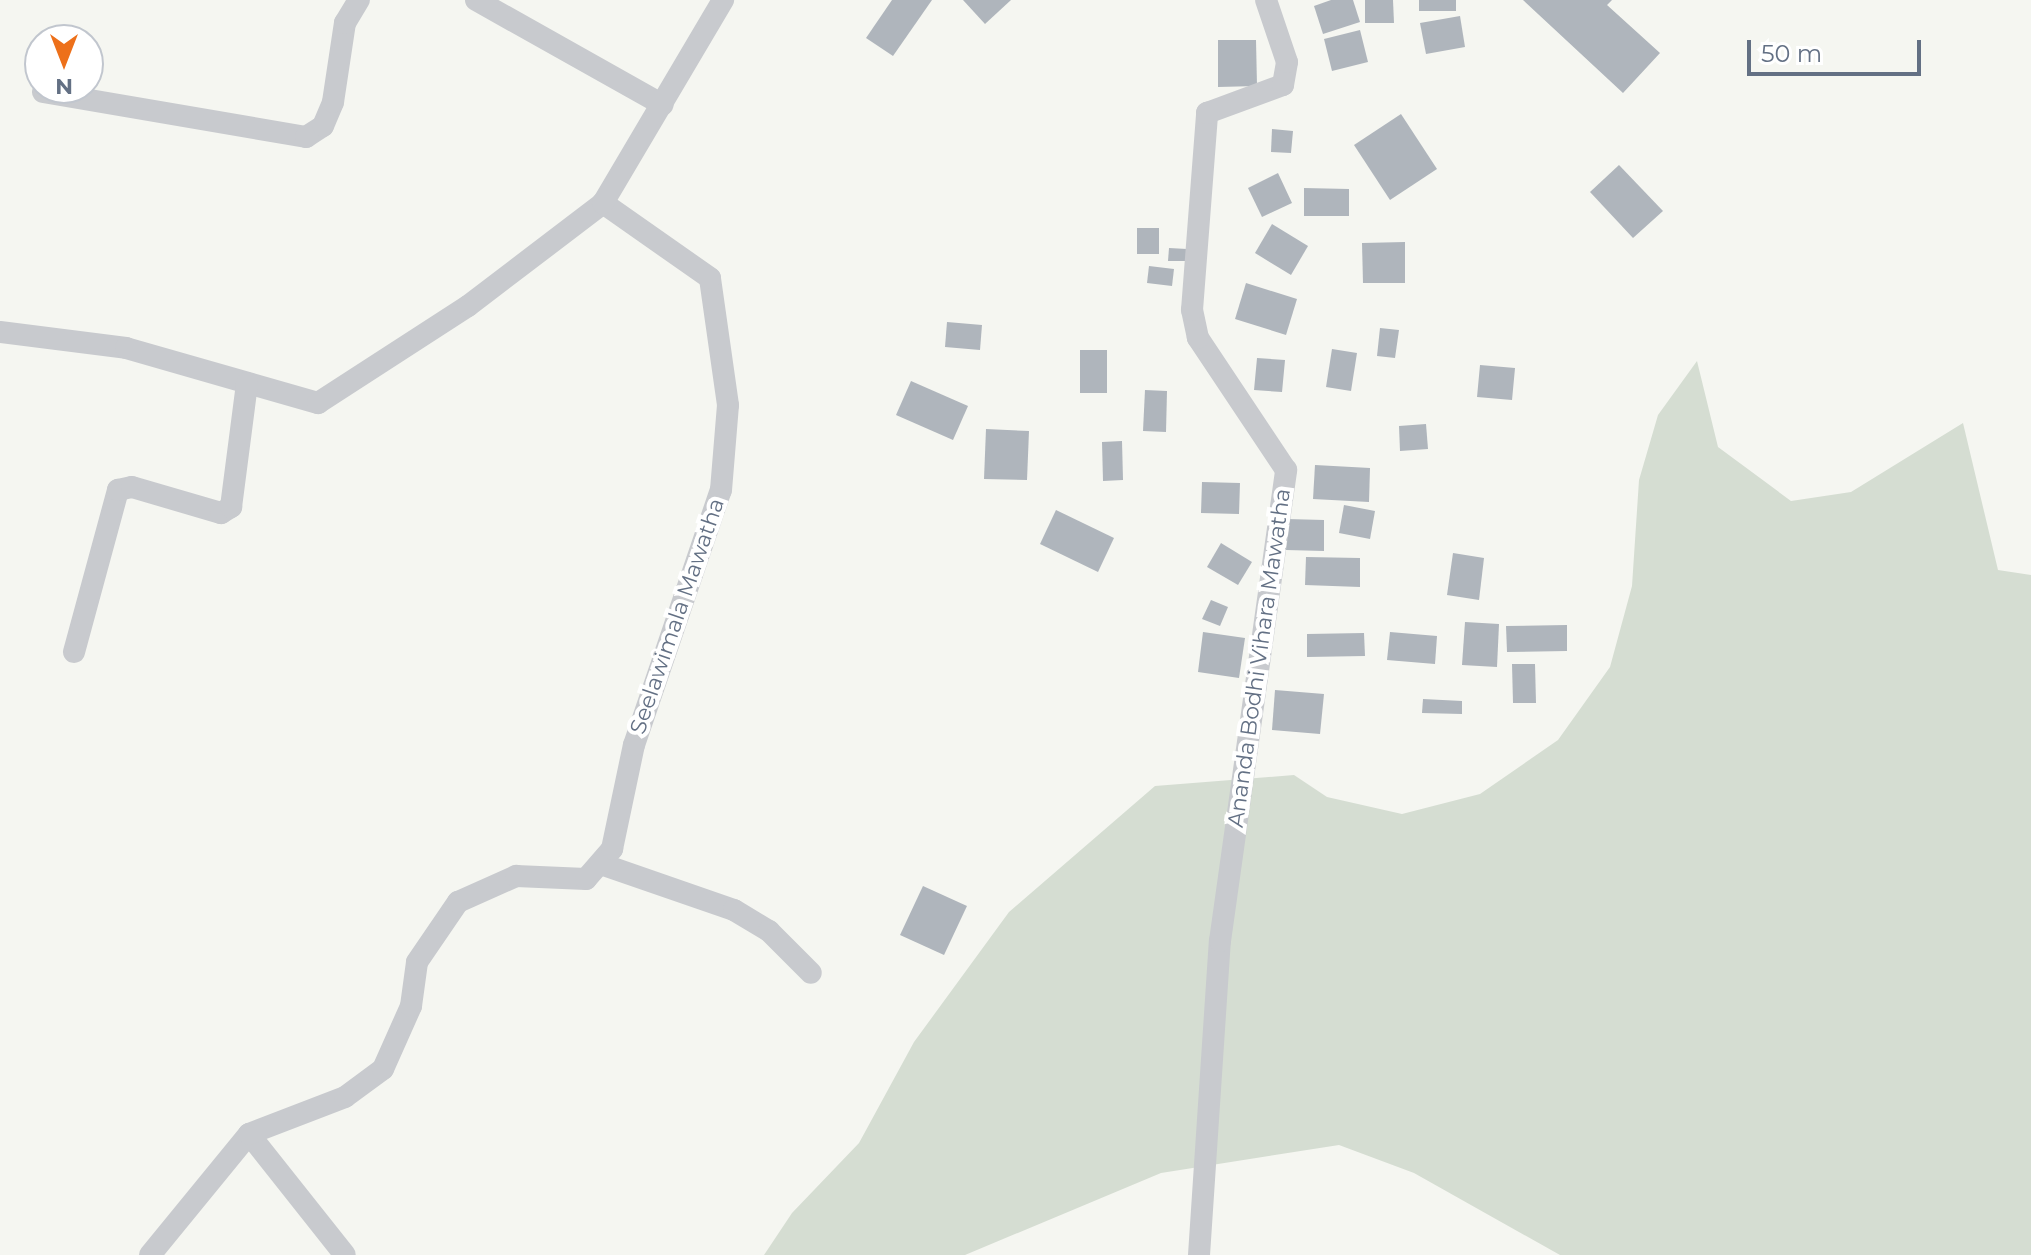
<!DOCTYPE html>
<html>
<head>
<meta charset="utf-8">
<style>
  body { margin:0 }
  #map { position:relative; width:2031px; height:1255px; overflow:hidden; background:#f5f6f1; font-family:Montserrat,sans-serif }
  div>[style] { position:absolute }
  [style*='--x'] { left:calc(var(--x)*1px); top:calc(var(--y)*1px); width:calc(var(--w)*1px); rotate:calc(var(--a)*1deg) }
  .green>* { inset:0; background:#d5ddd2 }
  .building>* { inset:0; background:#afb5bc }
  .minor>* { height:22px; margin:-11px; padding:0 11px; transform-origin:11px; border-radius:11px; background:#c8cace }
  span { translate:-50% -50%; white-space:nowrap; text-align:center; line-height:1.15; -webkit-text-stroke:8px #fff; paint-order:stroke }
  .street-label { font-size:22px; color:#637084 }
  .north { position:absolute; left:24px; top:24px; width:80px; height:80px; box-sizing:border-box; background:#fff; border:2px solid #c1c6ce; border-radius:50%; rotate:180deg; font-size:22px; font-weight:700; line-height:32px; text-align:center; color:#637084 }
  .north::after { content:''; display:block; margin:auto; width:28px; height:36px; background:#ed701a; clip-path:polygon(50% 0,100% 100%,50% 72%,0 100%) }
  .scale { position:absolute; left:1747px; top:40px; width:174px; height:36px; box-sizing:border-box; border:4px solid #637084; border-top:0; padding-left:10px; font-size:24px; line-height:28px; white-space:nowrap; color:#637084; -webkit-text-stroke:6px #fff; paint-order:stroke }
</style>
</head>
<body>
<div id="map">
  <div class="green">
    <i style="clip-path:polygon(1697px 361px,1718px 447px,1791px 501px,1851px 492px,1963px 423px,1998px 570px,2031px 575px,2031px 1255px,1560px 1255px,1414px 1173px,1339px 1145px,1161px 1173px,965px 1255px,764px 1255px,792px 1213px,859px 1143px,914px 1042px,1009px 912px,1155px 786px,1294px 775px,1327px 797px,1402px 814px,1480px 794px,1558px 740px,1610px 667px,1632px 586px,1639px 480px,1658px 415px)"></i>
  </div>
  <div class="building">
    <i style="clip-path:polygon(892px 0,932px 0,893px 56px,866px 38px)"></i>
    <i style="clip-path:polygon(963px 0,1011px 0,985px 24px)"></i>
    <i style="clip-path:polygon(1331px 0,1353px 0,1360px 22px,1323px 34px,1314px 6px)"></i>
    <i style="clip-path:polygon(1365px 0,1393px 0,1394px 23px,1365px 23px)"></i>
    <i style="clip-path:polygon(1419px 0,1456px 0,1456px 11px,1419px 11px)"></i>
    <i style="clip-path:polygon(1523px 0,1612px 0,1607px 5px,1660px 53px,1623px 93px)"></i>
    <i style="clip-path:polygon(1460px 16px,1465px 47px,1426px 54px,1420px 23px)"></i>
    <i style="clip-path:polygon(1360px 30px,1368px 62px,1332px 71px,1324px 39px)"></i>
    <i style="clip-path:polygon(1218px 40px,1256px 40px,1257px 86px,1218px 87px)"></i>
    <i style="clip-path:polygon(1401px 114px,1437px 169px,1390px 200px,1354px 145px)"></i>
    <i style="clip-path:polygon(1272px 129px,1293px 131px,1291px 153px,1271px 152px)"></i>
    <i style="clip-path:polygon(1619px 165px,1663px 211px,1633px 238px,1590px 192px)"></i>
    <i style="clip-path:polygon(1278px 173px,1292px 203px,1262px 217px,1248px 188px)"></i>
    <i style="clip-path:polygon(1304px 188px,1349px 189px,1349px 216px,1304px 216px)"></i>
    <i style="clip-path:polygon(1272px 224px,1308px 246px,1291px 275px,1255px 253px)"></i>
    <i style="clip-path:polygon(1137px 228px,1159px 228px,1159px 254px,1137px 254px)"></i>
    <i style="clip-path:polygon(1405px 242px,1405px 283px,1363px 283px,1362px 243px)"></i>
    <i style="clip-path:polygon(1169px 248px,1187px 249px,1187px 261px,1168px 261px)"></i>
    <i style="clip-path:polygon(1149px 266px,1174px 269px,1172px 286px,1147px 283px)"></i>
    <i style="clip-path:polygon(1246px 283px,1297px 299px,1286px 335px,1235px 319px)"></i>
    <i style="clip-path:polygon(947px 322px,982px 325px,980px 350px,945px 347px)"></i>
    <i style="clip-path:polygon(1380px 328px,1399px 330px,1395px 358px,1377px 356px)"></i>
    <i style="clip-path:polygon(1332px 349px,1357px 353px,1351px 391px,1326px 387px)"></i>
    <i style="clip-path:polygon(1080px 350px,1107px 350px,1107px 393px,1080px 393px)"></i>
    <i style="clip-path:polygon(1257px 358px,1285px 360px,1282px 392px,1254px 390px)"></i>
    <i style="clip-path:polygon(1480px 365px,1515px 368px,1512px 400px,1477px 397px)"></i>
    <i style="clip-path:polygon(911px 381px,968px 406px,953px 440px,896px 415px)"></i>
    <i style="clip-path:polygon(1145px 390px,1167px 391px,1166px 432px,1143px 431px)"></i>
    <i style="clip-path:polygon(1426px 424px,1428px 449px,1400px 451px,1399px 426px)"></i>
    <i style="clip-path:polygon(986px 429px,1029px 431px,1027px 480px,984px 479px)"></i>
    <i style="clip-path:polygon(1122px 441px,1123px 480px,1103px 481px,1102px 442px)"></i>
    <i style="clip-path:polygon(1315px 465px,1370px 468px,1369px 502px,1313px 499px)"></i>
    <i style="clip-path:polygon(1202px 482px,1240px 483px,1239px 514px,1201px 513px)"></i>
    <i style="clip-path:polygon(1344px 505px,1375px 511px,1370px 539px,1339px 533px)"></i>
    <i style="clip-path:polygon(1056px 510px,1114px 538px,1098px 572px,1040px 544px)"></i>
    <i style="clip-path:polygon(1287px 519px,1324px 520px,1324px 551px,1286px 550px)"></i>
    <i style="clip-path:polygon(1221px 543px,1252px 562px,1238px 585px,1207px 567px)"></i>
    <i style="clip-path:polygon(1453px 553px,1484px 558px,1479px 600px,1447px 595px)"></i>
    <i style="clip-path:polygon(1306px 557px,1360px 558px,1360px 587px,1305px 585px)"></i>
    <i style="clip-path:polygon(1211px 600px,1228px 607px,1220px 626px,1202px 619px)"></i>
    <i style="clip-path:polygon(1465px 622px,1499px 624px,1497px 667px,1462px 665px)"></i>
    <i style="clip-path:polygon(1567px 625px,1567px 651px,1507px 652px,1506px 626px)"></i>
    <i style="clip-path:polygon(1203px 632px,1245px 638px,1239px 678px,1198px 672px)"></i>
    <i style="clip-path:polygon(1390px 632px,1437px 636px,1435px 664px,1387px 660px)"></i>
    <i style="clip-path:polygon(1364px 633px,1365px 656px,1307px 657px,1307px 634px)"></i>
    <i style="clip-path:polygon(1512px 664px,1535px 664px,1536px 703px,1513px 703px)"></i>
    <i style="clip-path:polygon(1275px 690px,1324px 694px,1320px 734px,1272px 730px)"></i>
    <i style="clip-path:polygon(1423px 699px,1462px 701px,1462px 714px,1422px 713px)"></i>
    <i style="clip-path:polygon(923px 886px,967px 906px,944px 955px,900px 935px)"></i>
  </div>
  <div class="minor">
    <i style="--x:476;--y:0;--w:214;--a:29.3"></i>
    <i style="--x:43;--y:92;--w:267;--a:9.7"></i>
    <i style="--x:306;--y:137;--w:20;--a:-33"></i>
    <i style="--x:323;--y:126;--w:26;--a:-67"></i>
    <i style="--x:333;--y:102;--w:80;--a:-81.4"></i>
    <i style="--x:345;--y:23;--w:27;--a:-59"></i>
    <i style="--x:0;--y:332;--w:127;--a:7.2"></i>
    <i style="--x:126;--y:348;--w:200;--a:16"></i>
    <i style="--x:318;--y:403;--w:179;--a:-32.9"></i>
    <i style="--x:468;--y:306;--w:170;--a:-37.3"></i>
    <i style="--x:74;--y:652;--w:168;--a:-74.8"></i>
    <i style="--x:118;--y:490;--w:14;--a:-12"></i>
    <i style="--x:132;--y:487;--w:93;--a:16.3"></i>
    <i style="--x:221;--y:513;--w:12;--a:-31"></i>
    <i style="--x:231;--y:507;--w:125;--a:-82.6"></i>
    <i style="--x:601;--y:864;--w:141;--a:19.1"></i>
    <i style="--x:734;--y:910;--w:41;--a:31"></i>
    <i style="--x:769;--y:931;--w:59;--a:45"></i>
    <i style="--x:249;--y:1134;--w:154;--a:51.6"></i>
    <i style="--x:150;--y:1255;--w:156;--a:-50.7"></i>
    <i style="--x:249;--y:1134;--w:103;--a:-21.1"></i>
    <i style="--x:345;--y:1097;--w:47;--a:-36.4"></i>
    <i style="--x:383;--y:1069;--w:69;--a:-66"></i>
    <i style="--x:411;--y:1006;--w:44;--a:-82.2"></i>
    <i style="--x:417;--y:962;--w:73;--a:-55.7"></i>
    <i style="--x:458;--y:902;--w:64;--a:-24.1"></i>
    <i style="--x:516;--y:876;--w:70;--a:2.5"></i>
    <i style="--x:586;--y:879;--w:40;--a:-49"></i>
    <i style="--x:612;--y:849;--w:106;--a:-78.1"></i>
    <i style="--x:634;--y:745;--w:269;--a:-71.2"></i>
    <i style="--x:721;--y:490;--w:85;--a:-85.3"></i>
    <i style="--x:728;--y:405;--w:128;--a:-98.1"></i>
    <i style="--x:710;--y:278;--w:131;--a:-145"></i>
    <i style="--x:603;--y:203;--w:236;--a:-59.4"></i>
    <i style="--x:1199;--y:1255;--w:315;--a:-86.2"></i>
    <i style="--x:1220;--y:941;--w:476;--a:-82"></i>
    <i style="--x:1286;--y:470;--w:159;--a:-123.7"></i>
    <i style="--x:1198;--y:338;--w:29;--a:-102"></i>
    <i style="--x:1192;--y:310;--w:198;--a:-85.6"></i>
    <i style="--x:1207;--y:113;--w:81;--a:-20.2"></i>
    <i style="--x:1283;--y:85;--w:23;--a:-80"></i>
    <i style="--x:1287;--y:62;--w:65;--a:-108.7"></i>
  </div>
  <div class="street-label">
    <span style="left:677px;top:616px;rotate:-71deg">Seelawimala Mawatha</span>
    <span style="left:1259px;top:658px;rotate:-82deg">Ananda Bodhi Vihara Mawatha</span>
  </div>
  <div class="north">N</div>
  <div class="scale">50 m</div>
</div>
</body>
</html>
